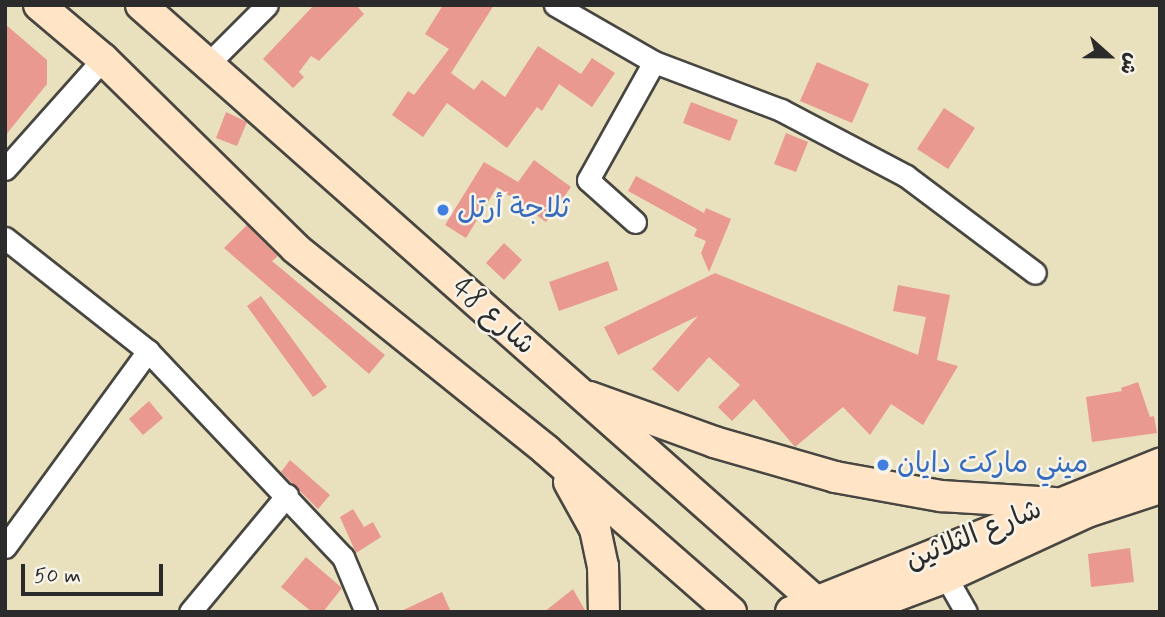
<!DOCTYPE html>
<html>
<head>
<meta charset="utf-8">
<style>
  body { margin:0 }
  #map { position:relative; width:1165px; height:617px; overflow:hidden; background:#e9e1be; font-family:Mynerve,"Playpen Sans Arabic",sans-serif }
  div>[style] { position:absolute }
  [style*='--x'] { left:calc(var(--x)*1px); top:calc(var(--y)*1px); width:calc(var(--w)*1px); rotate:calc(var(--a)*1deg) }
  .building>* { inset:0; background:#e99990 }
  .roads { filter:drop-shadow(2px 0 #484641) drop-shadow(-2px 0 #484641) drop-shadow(0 2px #484641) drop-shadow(0 -2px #484641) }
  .minor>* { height:21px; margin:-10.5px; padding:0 10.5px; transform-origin:10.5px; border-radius:10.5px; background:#fff }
  .secondary>* { height:30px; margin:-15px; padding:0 15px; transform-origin:15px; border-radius:15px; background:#ffe4c6 }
  .dots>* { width:19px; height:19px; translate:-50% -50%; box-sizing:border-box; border:4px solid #f7f3e8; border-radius:50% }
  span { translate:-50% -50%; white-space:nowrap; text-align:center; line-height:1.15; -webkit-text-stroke:5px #f7f3e8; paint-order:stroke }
  .shop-label { font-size:28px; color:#366cbe }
  .left { translate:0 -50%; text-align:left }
  .street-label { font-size:28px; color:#2b2b2b }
  .frame { position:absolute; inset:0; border:7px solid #2b2b2b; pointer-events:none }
  .north { position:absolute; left:1074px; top:21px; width:70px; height:70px; -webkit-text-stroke:5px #f7f3e8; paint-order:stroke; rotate:111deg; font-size:19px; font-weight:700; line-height:28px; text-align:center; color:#2b2b2b }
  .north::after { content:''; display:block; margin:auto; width:24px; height:32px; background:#2b2b2b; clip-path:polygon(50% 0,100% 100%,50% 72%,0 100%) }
  .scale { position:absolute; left:21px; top:564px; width:142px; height:32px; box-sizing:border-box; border:4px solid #2b2b2b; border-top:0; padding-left:9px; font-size:21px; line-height:24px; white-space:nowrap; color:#2b2b2b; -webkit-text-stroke:5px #f7f3e8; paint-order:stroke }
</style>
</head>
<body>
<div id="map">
  <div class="building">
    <i style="clip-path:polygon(314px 5px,356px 5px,364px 14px,319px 61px,311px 56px,299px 72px,304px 77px,293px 88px,263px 59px)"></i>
    <i style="clip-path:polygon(443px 5px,494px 5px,451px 73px,474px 90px,482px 80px,505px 97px,538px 46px,581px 74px,592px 58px,615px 73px,592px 107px,559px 84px,542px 111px,537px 107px,507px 148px,447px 103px,423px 137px,392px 115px,408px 91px,414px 95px,449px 49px,425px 34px)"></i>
    <i style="clip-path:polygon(5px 24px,47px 60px,47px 84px,5px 136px)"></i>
    <i style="clip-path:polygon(817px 62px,869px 84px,852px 123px,800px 101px)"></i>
    <i style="clip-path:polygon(691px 102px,738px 120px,730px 141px,683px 123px)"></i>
    <i style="clip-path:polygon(944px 108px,975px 128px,948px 169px,917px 149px)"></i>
    <i style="clip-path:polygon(226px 112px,247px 122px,237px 146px,216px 138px)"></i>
    <i style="clip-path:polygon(786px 133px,808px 142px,796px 172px,774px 164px)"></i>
    <i style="clip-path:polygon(534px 160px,571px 187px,546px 222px,497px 187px,466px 238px,445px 225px,484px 162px,518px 182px)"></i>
    <i style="clip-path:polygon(636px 176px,704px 213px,706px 208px,731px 219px,709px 272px,701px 253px,706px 241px,694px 236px,697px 229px,628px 191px)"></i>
    <i style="clip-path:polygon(247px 225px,278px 256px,272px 261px,385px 355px,369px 374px,224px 248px)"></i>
    <i style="clip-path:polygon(504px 243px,522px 260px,504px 280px,486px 263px)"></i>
    <i style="clip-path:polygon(608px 261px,618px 290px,559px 311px,549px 282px)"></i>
    <i style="clip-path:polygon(715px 273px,918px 355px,926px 317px,893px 311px,898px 285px,950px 295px,937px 360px,958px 366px,923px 425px,891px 404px,870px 435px,843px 407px,795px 447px,754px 399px,732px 421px,718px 407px,740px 385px,709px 357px,678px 392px,652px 369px,698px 316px,618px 355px,604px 327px)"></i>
    <i style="clip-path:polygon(261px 296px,327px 387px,313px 397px,247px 306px)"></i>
    <i style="clip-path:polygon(1138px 382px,1150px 417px,1154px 416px,1157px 433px,1092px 442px,1086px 397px,1122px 391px,1121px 388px)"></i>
    <i style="clip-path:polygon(149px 401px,163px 418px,143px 435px,129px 419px)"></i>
    <i style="clip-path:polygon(290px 460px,330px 495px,318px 509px,281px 472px)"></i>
    <i style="clip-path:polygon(353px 509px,364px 527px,373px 522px,381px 537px,356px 553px,340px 517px)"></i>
    <i style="clip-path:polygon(1130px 548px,1134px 582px,1091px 587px,1088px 554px)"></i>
    <i style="clip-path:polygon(306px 557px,342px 588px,323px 612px,312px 612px,281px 587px)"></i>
    <i style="clip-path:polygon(573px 589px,586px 612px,544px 612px)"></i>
    <i style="clip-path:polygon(442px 592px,451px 612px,399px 612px)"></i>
  </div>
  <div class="roads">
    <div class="minor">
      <i style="--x:555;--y:5;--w:114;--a:29.9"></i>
      <i style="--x:654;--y:62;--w:136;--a:20.7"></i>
      <i style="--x:781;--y:110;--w:141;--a:27.8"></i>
      <i style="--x:906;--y:176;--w:161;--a:36.9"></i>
      <i style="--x:208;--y:64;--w:83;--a:-45"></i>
      <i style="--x:5;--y:169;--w:147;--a:-48.3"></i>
      <i style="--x:635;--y:222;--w:63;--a:-138.2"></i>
      <i style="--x:588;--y:180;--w:135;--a:-60.8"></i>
      <i style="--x:5;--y:238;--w:182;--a:38.3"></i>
      <i style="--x:148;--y:351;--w:284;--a:46.6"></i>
      <i style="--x:343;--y:557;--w:60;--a:67.3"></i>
      <i style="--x:5;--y:547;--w:243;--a:-53.9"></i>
      <i style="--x:946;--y:577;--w:40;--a:60.3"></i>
      <i style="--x:190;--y:612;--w:152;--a:-50.3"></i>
    </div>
    <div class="secondary">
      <i style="--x:39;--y:5;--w:84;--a:40.2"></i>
      <i style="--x:103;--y:59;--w:269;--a:44.5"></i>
      <i style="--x:295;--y:248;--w:322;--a:38.8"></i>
      <i style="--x:546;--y:450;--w:246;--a:41.2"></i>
      <i style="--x:141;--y:5;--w:898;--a:41.48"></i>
      <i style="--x:814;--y:600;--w:42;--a:15"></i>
      <i style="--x:590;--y:397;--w:132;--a:19.9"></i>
      <i style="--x:714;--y:442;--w:126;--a:16.1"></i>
      <i style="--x:835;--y:477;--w:108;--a:10.2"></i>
      <i style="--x:941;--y:496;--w:114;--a:3.5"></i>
      <i style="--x:569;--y:482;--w:54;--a:61"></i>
      <i style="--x:595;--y:529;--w:38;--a:78"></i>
      <i style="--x:603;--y:566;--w:46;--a:88.8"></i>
      <i style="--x:791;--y:612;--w:398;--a:-21.9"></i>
      <i style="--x:853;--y:612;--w:99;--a:-20.6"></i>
      <i style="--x:946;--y:577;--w:155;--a:-24.7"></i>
      <i style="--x:1087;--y:512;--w:77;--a:-18.2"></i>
    </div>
  </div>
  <div class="dots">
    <i style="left:443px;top:210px;background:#3f7fe0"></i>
    <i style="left:883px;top:465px;background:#3f7fe0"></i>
  </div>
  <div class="shop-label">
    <span class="left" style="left:457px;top:210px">ثلاجة أرتل</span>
    <span class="left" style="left:897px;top:465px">ميني ماركت دايان</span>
  </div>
  <div class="street-label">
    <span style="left:493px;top:317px;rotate:42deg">شارع 48</span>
    <span style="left:974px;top:536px;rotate:-22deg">شارع الثلاثين</span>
  </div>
  <div class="frame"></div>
  <div class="north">ش</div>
  <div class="scale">50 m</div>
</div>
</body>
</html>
